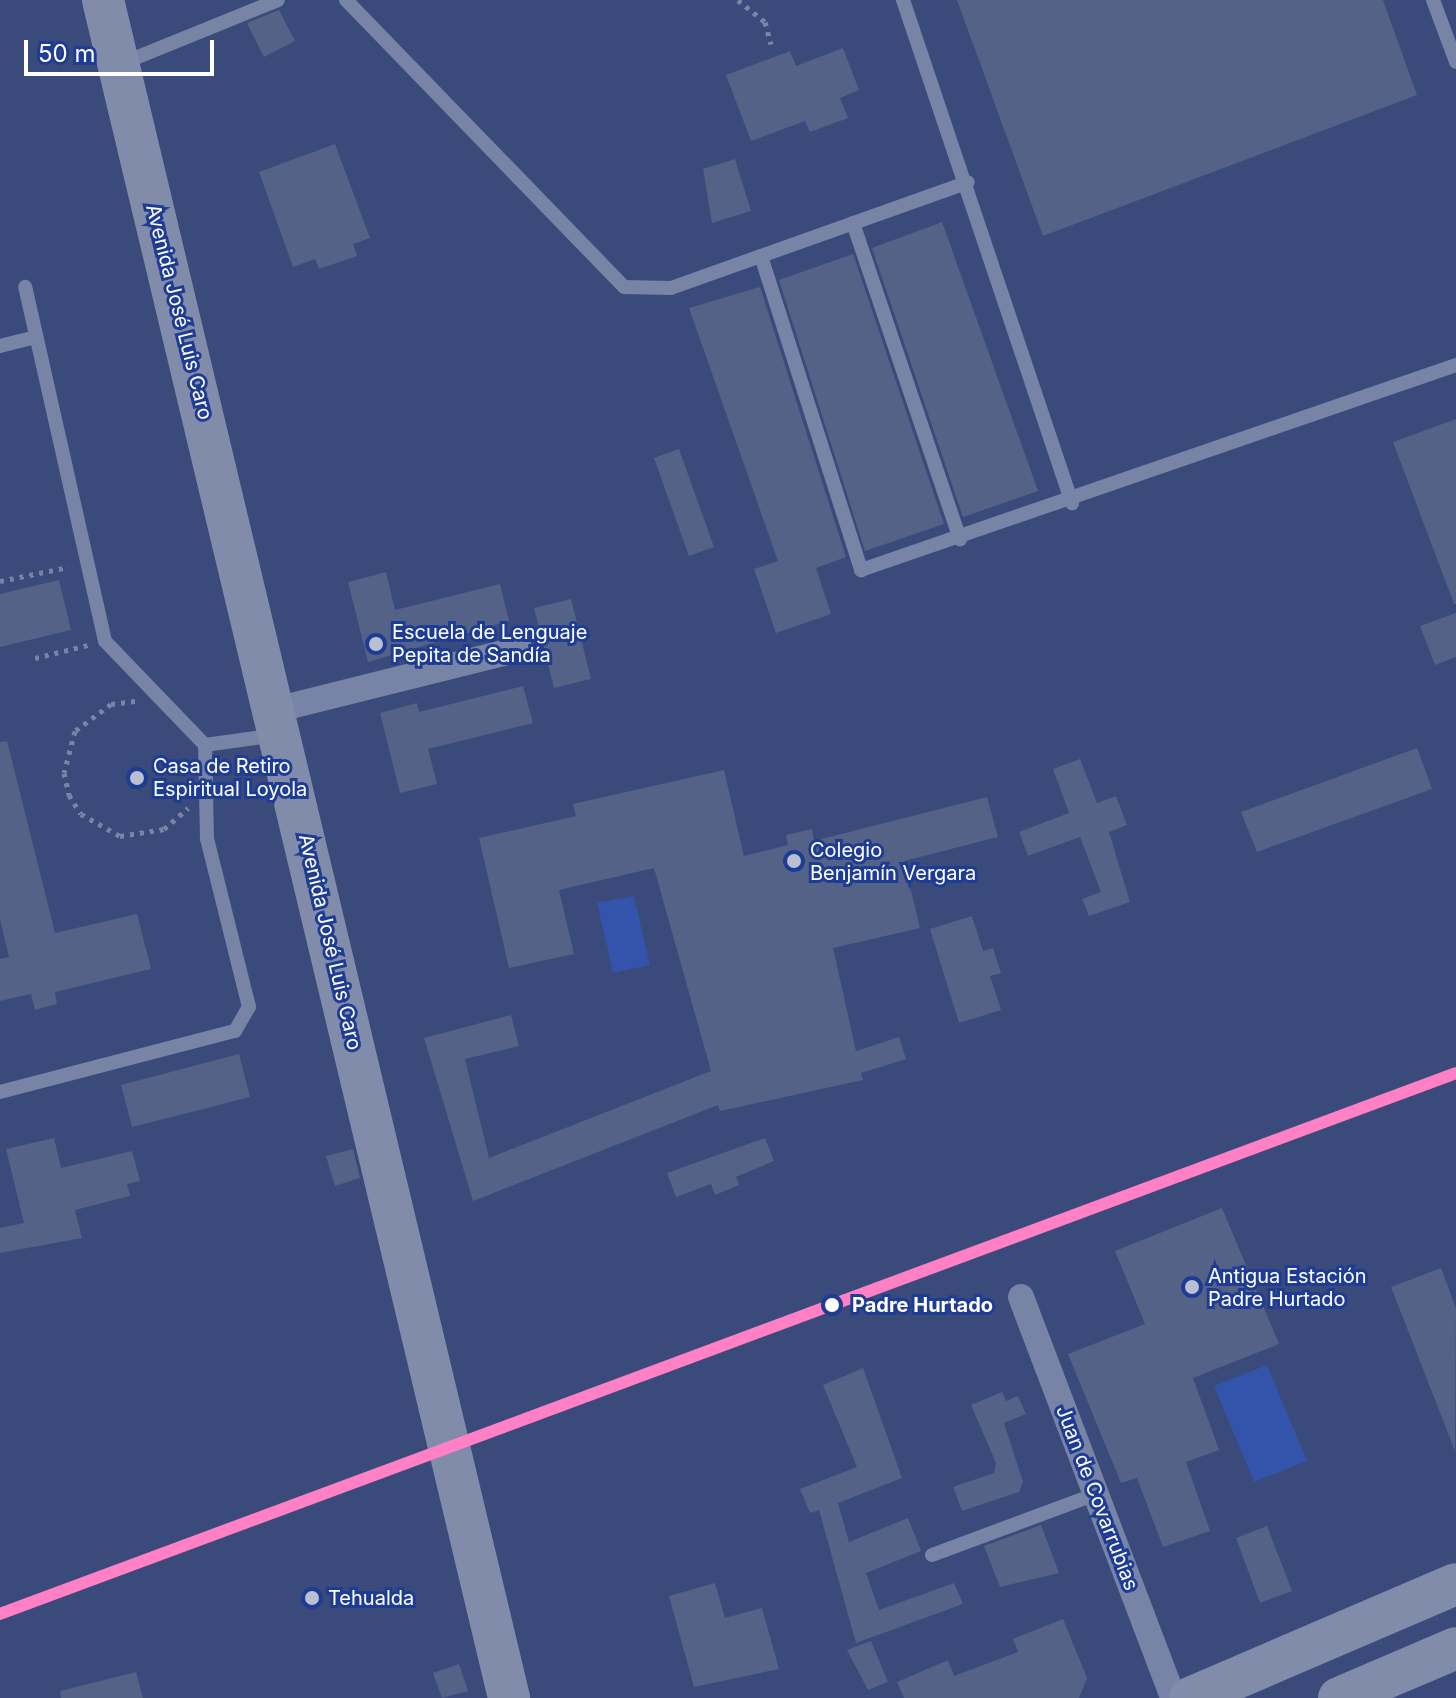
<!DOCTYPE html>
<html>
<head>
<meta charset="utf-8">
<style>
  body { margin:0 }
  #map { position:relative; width:1456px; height:1698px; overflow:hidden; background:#3a4a7a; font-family:Inter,sans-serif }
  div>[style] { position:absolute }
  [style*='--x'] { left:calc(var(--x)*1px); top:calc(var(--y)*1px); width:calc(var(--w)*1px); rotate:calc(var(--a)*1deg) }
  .green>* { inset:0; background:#3453aa }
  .building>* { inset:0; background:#546288 }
  .path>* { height:5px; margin-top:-2.5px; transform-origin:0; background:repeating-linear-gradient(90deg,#7784a5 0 4px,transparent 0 10px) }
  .service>* { height:14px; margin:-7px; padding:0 7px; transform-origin:7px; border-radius:7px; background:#7784a5 }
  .minor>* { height:26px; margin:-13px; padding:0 13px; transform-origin:13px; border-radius:13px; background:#7784a5 }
  .primary>* { height:42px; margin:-21px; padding:0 21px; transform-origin:21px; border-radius:21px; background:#818cab }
  .rail-1>* { height:12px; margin:-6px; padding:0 6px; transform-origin:6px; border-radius:6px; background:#ff80c5 }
  .dots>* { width:22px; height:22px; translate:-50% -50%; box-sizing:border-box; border:4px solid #1f3c95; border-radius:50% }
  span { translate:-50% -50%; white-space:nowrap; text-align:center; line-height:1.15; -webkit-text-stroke:6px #1f3c95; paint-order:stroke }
  .street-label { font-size:20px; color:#fff }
  .poi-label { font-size:20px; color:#fff }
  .left { translate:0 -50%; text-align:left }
  .stop-label { font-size:20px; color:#fff; font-weight:700 }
  .scale { position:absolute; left:24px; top:40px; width:190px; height:36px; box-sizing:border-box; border:4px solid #fff; border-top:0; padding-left:10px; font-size:24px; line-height:28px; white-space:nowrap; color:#fff; -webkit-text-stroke:6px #1f3c95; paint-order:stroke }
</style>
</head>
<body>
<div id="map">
  <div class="green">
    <i style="clip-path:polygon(634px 896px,650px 965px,613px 973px,597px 903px)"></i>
    <i style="clip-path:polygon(1267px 1365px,1307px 1461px,1254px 1482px,1214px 1386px)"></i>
  </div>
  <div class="building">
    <i style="clip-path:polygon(957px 0,1383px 0,1417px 95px,1043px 236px)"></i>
    <i style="clip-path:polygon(279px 10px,295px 41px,264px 57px,247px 23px)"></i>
    <i style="clip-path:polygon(843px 48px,859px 90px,840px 98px,848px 118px,810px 132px,805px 121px,751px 141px,726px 75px,790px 51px,796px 66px)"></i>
    <i style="clip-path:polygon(335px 144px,370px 238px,353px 244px,357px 256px,319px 269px,315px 259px,293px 267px,259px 172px)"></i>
    <i style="clip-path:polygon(735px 159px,751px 211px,712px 223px,703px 169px)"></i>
    <i style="clip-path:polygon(942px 222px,1038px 491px,963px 517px,872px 248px)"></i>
    <i style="clip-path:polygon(853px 254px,944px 524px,865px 551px,779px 280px)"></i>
    <i style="clip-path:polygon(760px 287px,846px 557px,816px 568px,831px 614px,776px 633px,754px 569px,778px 561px,689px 308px)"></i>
    <i style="clip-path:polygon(1456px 419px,1456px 604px,1454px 604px,1393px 442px)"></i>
    <i style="clip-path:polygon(679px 449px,714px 547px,689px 556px,654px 458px)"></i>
    <i style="clip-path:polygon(386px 572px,395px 610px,500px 584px,509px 621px,368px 662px,348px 582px)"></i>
    <i style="clip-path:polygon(59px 580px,71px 630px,0 647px,0 594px)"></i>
    <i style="clip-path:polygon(571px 599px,591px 679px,554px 688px,534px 608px)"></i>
    <i style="clip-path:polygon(1456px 613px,1456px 657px,1435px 665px,1420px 626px)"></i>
    <i style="clip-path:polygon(523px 686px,533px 723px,428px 749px,437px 784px,400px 793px,380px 713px,417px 703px,419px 712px)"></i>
    <i style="clip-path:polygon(7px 741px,55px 933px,137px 914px,151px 969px,55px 992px,57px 1004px,35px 1010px,31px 994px,0 1001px,0 959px,9px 957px,0 920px,0 742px)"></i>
    <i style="clip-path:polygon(1417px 748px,1432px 789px,1257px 852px,1241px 812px)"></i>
    <i style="clip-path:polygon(1080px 759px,1097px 803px,1116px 796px,1127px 825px,1109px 832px,1130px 902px,1089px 916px,1082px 899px,1101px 892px,1080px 837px,1028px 856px,1019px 832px,1069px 813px,1053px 769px)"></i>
    <i style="clip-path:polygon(724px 770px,744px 856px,788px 845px,786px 835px,812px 829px,814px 841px,987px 797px,998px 837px,904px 861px,920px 928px,833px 948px,856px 1051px,899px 1037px,906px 1059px,861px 1073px,863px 1080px,720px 1111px,718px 1105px,473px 1201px,424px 1038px,511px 1015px,519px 1046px,465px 1059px,489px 1158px,711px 1071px,654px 868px,559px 890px,574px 954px,509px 968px,479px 838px,576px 816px,573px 804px)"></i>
    <i style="clip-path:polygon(972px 916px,983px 951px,993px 948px,1001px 973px,990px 976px,1001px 1010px,959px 1023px,930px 929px)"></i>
    <i style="clip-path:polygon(239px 1054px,250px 1097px,132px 1127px,121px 1085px)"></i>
    <i style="clip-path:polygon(54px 1138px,61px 1168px,132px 1151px,140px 1181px,127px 1184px,130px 1196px,75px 1210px,82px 1238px,0 1253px,0 1228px,24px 1223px,6px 1149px)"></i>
    <i style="clip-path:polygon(765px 1138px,774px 1161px,736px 1177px,739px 1185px,715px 1195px,711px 1184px,676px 1197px,667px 1173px)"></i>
    <i style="clip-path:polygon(353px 1149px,360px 1178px,335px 1186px,326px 1156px)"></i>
    <i style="clip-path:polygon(1222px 1208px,1279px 1344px,1193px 1378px,1219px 1450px,1186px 1462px,1210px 1531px,1163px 1547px,1137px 1478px,1121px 1483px,1068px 1354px,1145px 1324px,1115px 1251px)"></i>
    <i style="clip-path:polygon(1441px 1268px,1456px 1308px,1455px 1451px,1391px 1287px)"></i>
    <i style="clip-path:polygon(863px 1368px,902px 1478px,838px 1503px,849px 1542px,908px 1518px,921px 1551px,866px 1573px,879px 1610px,954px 1583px,963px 1604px,856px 1643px,819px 1510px,810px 1513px,800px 1489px,857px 1467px,823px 1385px)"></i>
    <i style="clip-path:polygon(1002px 1392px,1006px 1401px,1018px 1396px,1026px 1414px,1004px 1423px,1023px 1482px,1019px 1492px,962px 1511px,953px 1487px,994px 1473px,996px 1463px,971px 1405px)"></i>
    <i style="clip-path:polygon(1041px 1525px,1059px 1573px,1000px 1587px,984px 1546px)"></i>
    <i style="clip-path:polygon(1267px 1526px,1292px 1591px,1260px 1603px,1236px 1538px)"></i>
    <i style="clip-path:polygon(715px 1583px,725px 1618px,762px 1608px,779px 1669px,694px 1687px,669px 1596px)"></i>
    <i style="clip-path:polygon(1063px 1619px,1087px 1678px,1079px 1698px,904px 1698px,897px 1682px,948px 1660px,954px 1676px,1018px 1652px,1013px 1639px)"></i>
    <i style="clip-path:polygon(871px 1641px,888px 1682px,868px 1690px,847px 1650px)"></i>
    <i style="clip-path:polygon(459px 1664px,468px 1691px,442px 1698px,433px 1673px)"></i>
    <i style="clip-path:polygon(136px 1672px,143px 1698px,61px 1698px,60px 1691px)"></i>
  </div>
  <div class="path">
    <i style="--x:738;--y:0;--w:35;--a:39"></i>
    <i style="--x:765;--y:22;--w:23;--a:75"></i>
    <i style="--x:0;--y:581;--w:70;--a:-11.5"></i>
    <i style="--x:35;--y:658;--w:55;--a:-13.8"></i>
    <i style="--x:135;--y:701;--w:24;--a:173"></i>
    <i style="--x:111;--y:704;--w:45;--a:143.1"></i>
    <i style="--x:75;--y:731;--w:43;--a:104.7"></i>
    <i style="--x:64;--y:773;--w:23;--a:77"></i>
    <i style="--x:69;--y:795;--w:22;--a:58"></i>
    <i style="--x:81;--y:814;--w:45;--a:29.4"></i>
    <i style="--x:120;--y:836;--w:45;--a:-9"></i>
    <i style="--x:164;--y:829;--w:32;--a:-41"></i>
  </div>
  <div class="service">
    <i style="--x:346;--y:0;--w:400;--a:45.9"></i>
    <i style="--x:624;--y:287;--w:47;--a:1.2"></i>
    <i style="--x:671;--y:288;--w:315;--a:-19.6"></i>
    <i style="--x:903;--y:0;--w:531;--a:71.43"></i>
    <i style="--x:1433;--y:0;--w:66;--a:69.6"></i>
    <i style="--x:123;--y:63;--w:167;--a:-22.1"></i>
    <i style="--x:853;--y:223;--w:334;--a:71.3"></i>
    <i style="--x:761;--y:256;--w:330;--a:72.3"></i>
    <i style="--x:861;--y:570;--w:629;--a:-19.01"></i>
    <i style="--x:0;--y:346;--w:37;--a:-14"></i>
    <i style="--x:205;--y:745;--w:73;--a:-7.9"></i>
    <i style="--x:0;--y:1092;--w:243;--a:-14.6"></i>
    <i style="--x:235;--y:1031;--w:28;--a:-60"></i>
    <i style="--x:249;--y:1007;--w:173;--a:-104"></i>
    <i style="--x:207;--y:839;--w:94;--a:-91.2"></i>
    <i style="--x:205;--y:745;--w:144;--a:-133.9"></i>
    <i style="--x:105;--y:641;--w:363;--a:-102.7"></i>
    <i style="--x:932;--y:1555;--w:175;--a:-20.4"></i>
  </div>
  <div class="minor">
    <i style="--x:275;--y:710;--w:252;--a:-14"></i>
    <i style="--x:1021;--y:1297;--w:429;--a:69.2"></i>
  </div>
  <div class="primary">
    <i style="--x:103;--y:0;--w:1746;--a:76.55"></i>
    <i style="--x:1190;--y:1698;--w:289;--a:-23.2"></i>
    <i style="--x:1339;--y:1698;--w:127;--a:-23.1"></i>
  </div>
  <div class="rail-1">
    <i style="--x:0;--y:1614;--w:1553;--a:-20.38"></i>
  </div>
  <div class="dots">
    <i style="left:376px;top:644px;background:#bac0d0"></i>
    <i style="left:137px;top:778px;background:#bac0d0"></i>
    <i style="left:794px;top:861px;background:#bac0d0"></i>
    <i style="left:1192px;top:1287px;background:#bac0d0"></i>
    <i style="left:832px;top:1305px;background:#fff"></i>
    <i style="left:312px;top:1598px;background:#bac0d0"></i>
  </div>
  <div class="street-label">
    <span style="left:179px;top:312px;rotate:76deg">Avenida José Luis Caro</span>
    <span style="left:330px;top:942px;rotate:77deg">Avenida José Luis Caro</span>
    <span style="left:1097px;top:1498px;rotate:69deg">Juan de Covarrubias</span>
  </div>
  <div class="poi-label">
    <span class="left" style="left:392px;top:644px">Escuela de Lenguaje<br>Pepita de Sandía</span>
    <span class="left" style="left:153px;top:778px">Casa de Retiro<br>Espiritual Loyola</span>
    <span class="left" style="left:810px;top:862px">Colegio<br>Benjamín Vergara</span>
    <span class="left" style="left:1208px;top:1288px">Antigua Estación<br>Padre Hurtado</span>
    <span class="left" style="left:328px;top:1598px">Tehualda</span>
  </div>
  <div class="stop-label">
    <span class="left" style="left:852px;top:1305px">Padre Hurtado</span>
  </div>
  <div class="scale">50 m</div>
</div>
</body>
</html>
